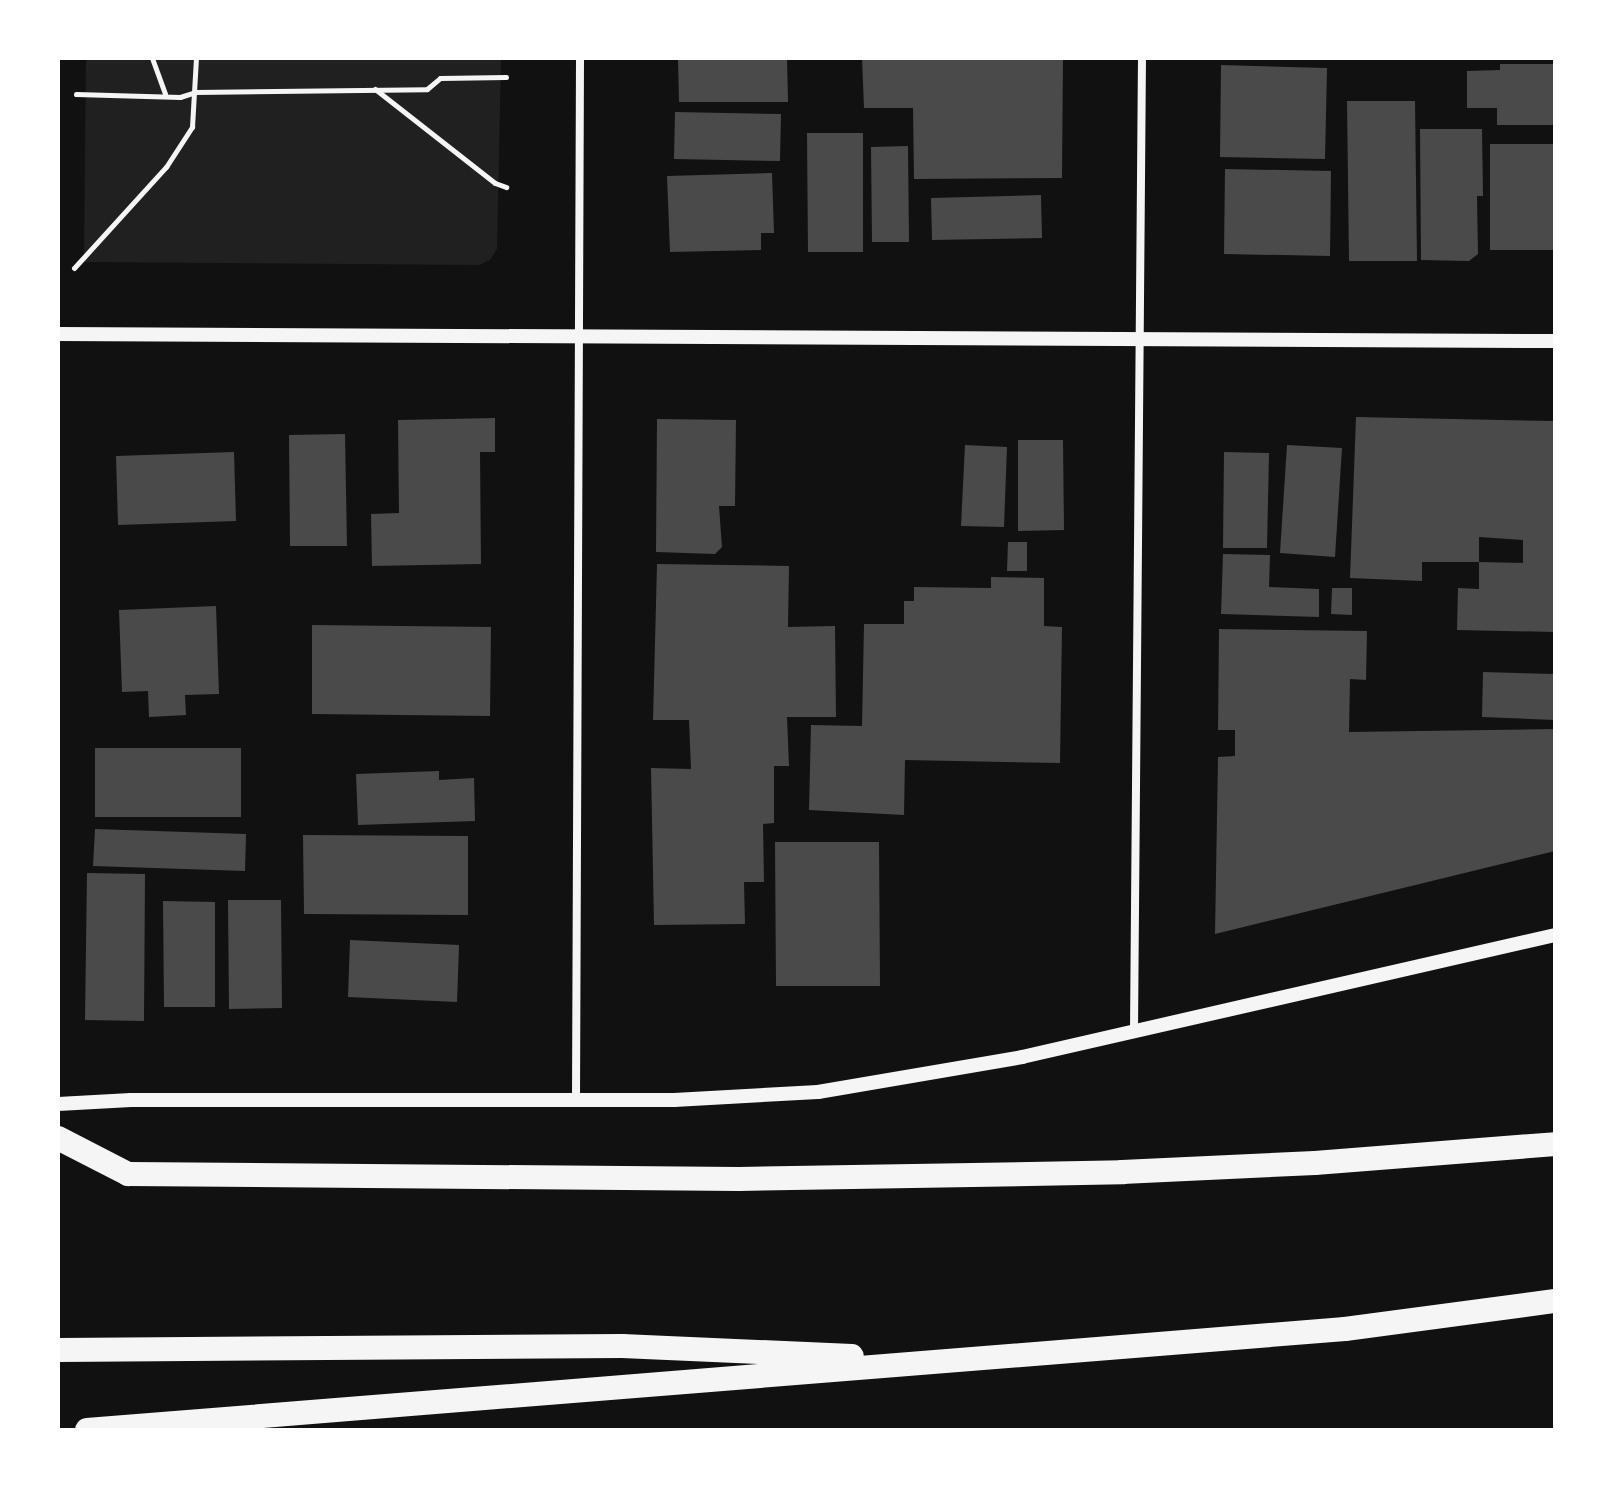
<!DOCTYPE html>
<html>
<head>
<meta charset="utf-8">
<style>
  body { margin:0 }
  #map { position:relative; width:1613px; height:1488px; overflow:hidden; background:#111; font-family:"Sofia Sans Condensed",sans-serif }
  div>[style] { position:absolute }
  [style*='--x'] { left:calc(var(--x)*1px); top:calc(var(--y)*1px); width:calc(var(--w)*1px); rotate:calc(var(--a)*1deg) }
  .green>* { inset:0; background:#202020 }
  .building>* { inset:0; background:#4a4a4a }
  .path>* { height:5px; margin:-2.5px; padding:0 2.5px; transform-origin:2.5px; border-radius:2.5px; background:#f5f5f5 }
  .minor>* { height:8px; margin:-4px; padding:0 4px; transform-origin:4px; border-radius:4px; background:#f5f5f5 }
  .tertiary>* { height:14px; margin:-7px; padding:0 7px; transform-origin:7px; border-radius:7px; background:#f5f5f5 }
  .motorway>* { height:24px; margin:-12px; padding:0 12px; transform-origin:12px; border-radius:12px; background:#f5f5f5 }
  span { translate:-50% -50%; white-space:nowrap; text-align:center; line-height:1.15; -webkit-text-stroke:7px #fff; paint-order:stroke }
  .frame { position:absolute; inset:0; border:60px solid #fff; pointer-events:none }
</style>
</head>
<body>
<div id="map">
  <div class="green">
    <i style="clip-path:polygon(86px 58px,501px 58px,497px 249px,490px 260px,479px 265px,84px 262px)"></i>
  </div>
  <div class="building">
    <i style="clip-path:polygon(678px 58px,787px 58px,788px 102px,679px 102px)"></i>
    <i style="clip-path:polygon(862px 58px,1063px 58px,1062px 178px,914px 179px,913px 108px,864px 108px)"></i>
    <i style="clip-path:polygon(1500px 64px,1555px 64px,1555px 125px,1497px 125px,1497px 108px,1467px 108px,1467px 71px,1500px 70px)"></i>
    <i style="clip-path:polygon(1221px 65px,1327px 68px,1325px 159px,1220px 157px)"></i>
    <i style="clip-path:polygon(1347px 101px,1415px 101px,1417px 261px,1349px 261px)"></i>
    <i style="clip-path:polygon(675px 112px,781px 114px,780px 161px,674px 159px)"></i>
    <i style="clip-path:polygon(1420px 129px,1482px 129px,1483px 196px,1477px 196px,1478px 254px,1469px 261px,1421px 260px)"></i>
    <i style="clip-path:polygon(807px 133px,863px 133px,863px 252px,808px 252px)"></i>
    <i style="clip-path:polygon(1490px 144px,1555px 144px,1555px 250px,1490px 250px)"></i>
    <i style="clip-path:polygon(908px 146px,909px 242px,872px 242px,871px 147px)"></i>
    <i style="clip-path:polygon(1225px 169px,1331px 171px,1330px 256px,1224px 254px)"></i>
    <i style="clip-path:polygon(772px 173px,774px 233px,761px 233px,761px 250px,670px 252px,667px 176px)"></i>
    <i style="clip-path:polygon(1041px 195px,1042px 238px,932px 240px,931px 198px)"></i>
    <i style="clip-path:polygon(1356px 417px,1555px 421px,1555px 632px,1457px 630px,1458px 588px,1479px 589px,1479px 562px,1523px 563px,1523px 540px,1479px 537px,1479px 562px,1422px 562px,1422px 581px,1350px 578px)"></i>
    <i style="clip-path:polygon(495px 418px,495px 452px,480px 452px,481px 564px,372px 566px,371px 514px,399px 513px,398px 420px)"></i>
    <i style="clip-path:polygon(657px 419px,736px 420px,735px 506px,719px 506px,722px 547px,715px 554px,656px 552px)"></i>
    <i style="clip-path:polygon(345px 434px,347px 546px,290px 546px,289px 435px)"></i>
    <i style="clip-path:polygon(1018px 440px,1063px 440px,1064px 530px,1018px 531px)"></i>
    <i style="clip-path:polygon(965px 445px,1007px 447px,1004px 527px,961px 526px)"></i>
    <i style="clip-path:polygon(1287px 445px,1342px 448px,1335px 557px,1280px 553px)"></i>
    <i style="clip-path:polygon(234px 452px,236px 521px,118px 525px,116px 456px)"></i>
    <i style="clip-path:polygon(1224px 452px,1269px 453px,1267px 548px,1223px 548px)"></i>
    <i style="clip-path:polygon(1008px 542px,1027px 542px,1027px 571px,1007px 571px)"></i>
    <i style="clip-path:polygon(1223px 554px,1270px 555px,1269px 587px,1319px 589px,1319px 617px,1221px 614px)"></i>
    <i style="clip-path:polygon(657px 564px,789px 566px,788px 627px,835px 626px,836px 717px,787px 717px,789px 766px,774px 766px,774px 823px,763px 824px,764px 882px,744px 882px,745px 924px,654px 925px,651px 768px,691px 769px,689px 720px,653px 720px)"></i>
    <i style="clip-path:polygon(991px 577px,1044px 578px,1044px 626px,1062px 627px,1060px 763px,905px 760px,904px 815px,809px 810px,811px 725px,862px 726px,864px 624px,904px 624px,904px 601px,914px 601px,914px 587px,991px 588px)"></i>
    <i style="clip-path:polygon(1332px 588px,1352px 588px,1352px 615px,1331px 614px)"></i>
    <i style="clip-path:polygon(216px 606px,219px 694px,185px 695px,186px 715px,149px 717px,148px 691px,122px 692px,119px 610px)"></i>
    <i style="clip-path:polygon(312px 625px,491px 627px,490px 716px,312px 714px)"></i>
    <i style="clip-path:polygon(1219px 629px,1367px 631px,1366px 680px,1350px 679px,1349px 732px,1555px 729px,1555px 851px,1215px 934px,1218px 757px,1235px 756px,1235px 730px,1218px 730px)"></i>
    <i style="clip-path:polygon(1483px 672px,1555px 674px,1555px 720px,1482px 717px)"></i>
    <i style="clip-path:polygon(95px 748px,241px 748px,241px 817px,95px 817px)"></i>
    <i style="clip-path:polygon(439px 771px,439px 780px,474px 778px,475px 821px,358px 825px,356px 774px)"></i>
    <i style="clip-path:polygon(95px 829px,246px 834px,245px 871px,93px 866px)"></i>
    <i style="clip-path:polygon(303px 835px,468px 836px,468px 915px,304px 914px)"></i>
    <i style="clip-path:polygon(775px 842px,879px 842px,880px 986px,776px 986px)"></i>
    <i style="clip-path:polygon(87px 873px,145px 874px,144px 1021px,85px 1020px)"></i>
    <i style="clip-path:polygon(228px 900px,281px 900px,282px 1008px,229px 1009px)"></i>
    <i style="clip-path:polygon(163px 901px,215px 902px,215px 1007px,164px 1007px)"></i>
    <i style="clip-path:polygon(350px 940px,459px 945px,457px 1002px,348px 997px)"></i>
  </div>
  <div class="path">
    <i style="--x:152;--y:58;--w:38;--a:70"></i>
    <i style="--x:375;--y:89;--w:152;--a:38.1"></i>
    <i style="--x:495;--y:183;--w:12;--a:20"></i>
    <i style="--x:76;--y:94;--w:104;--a:1.7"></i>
    <i style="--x:180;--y:97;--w:16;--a:-18"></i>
    <i style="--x:195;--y:92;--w:232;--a:-0.7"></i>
    <i style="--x:427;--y:89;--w:17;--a:-40"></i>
    <i style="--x:440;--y:78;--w:66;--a:-0.9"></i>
    <i style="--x:74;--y:268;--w:137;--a:-47.7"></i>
    <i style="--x:166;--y:167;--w:48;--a:-57"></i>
    <i style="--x:192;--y:127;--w:69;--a:-86.7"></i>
  </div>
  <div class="minor">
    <i style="--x:1134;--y:1031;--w:973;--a:-89.53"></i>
    <i style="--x:576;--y:1100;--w:1042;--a:-89.78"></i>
  </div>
  <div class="tertiary">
    <i style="--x:58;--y:334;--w:1497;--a:0.27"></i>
    <i style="--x:58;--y:1104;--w:73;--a:-3.1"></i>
    <i style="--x:131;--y:1100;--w:543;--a:0"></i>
    <i style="--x:674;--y:1100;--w:144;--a:-3.2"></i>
    <i style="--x:818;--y:1092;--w:207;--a:-9.7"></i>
    <i style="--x:1022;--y:1057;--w:547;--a:-12.89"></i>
  </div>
  <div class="motorway">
    <i style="--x:58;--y:1138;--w:79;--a:27.2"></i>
    <i style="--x:128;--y:1174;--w:611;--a:0.47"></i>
    <i style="--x:739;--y:1179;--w:383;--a:-1"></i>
    <i style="--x:1122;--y:1172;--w:193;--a:-2.7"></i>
    <i style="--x:1315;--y:1163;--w:241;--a:-4.5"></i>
    <i style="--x:58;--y:1350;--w:564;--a:-0.41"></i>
    <i style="--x:622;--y:1346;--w:230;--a:2.5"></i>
    <i style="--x:87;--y:1430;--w:1262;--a:-4.59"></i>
    <i style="--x:1345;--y:1329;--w:212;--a:-7.6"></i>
  </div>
  <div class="frame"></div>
</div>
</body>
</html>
